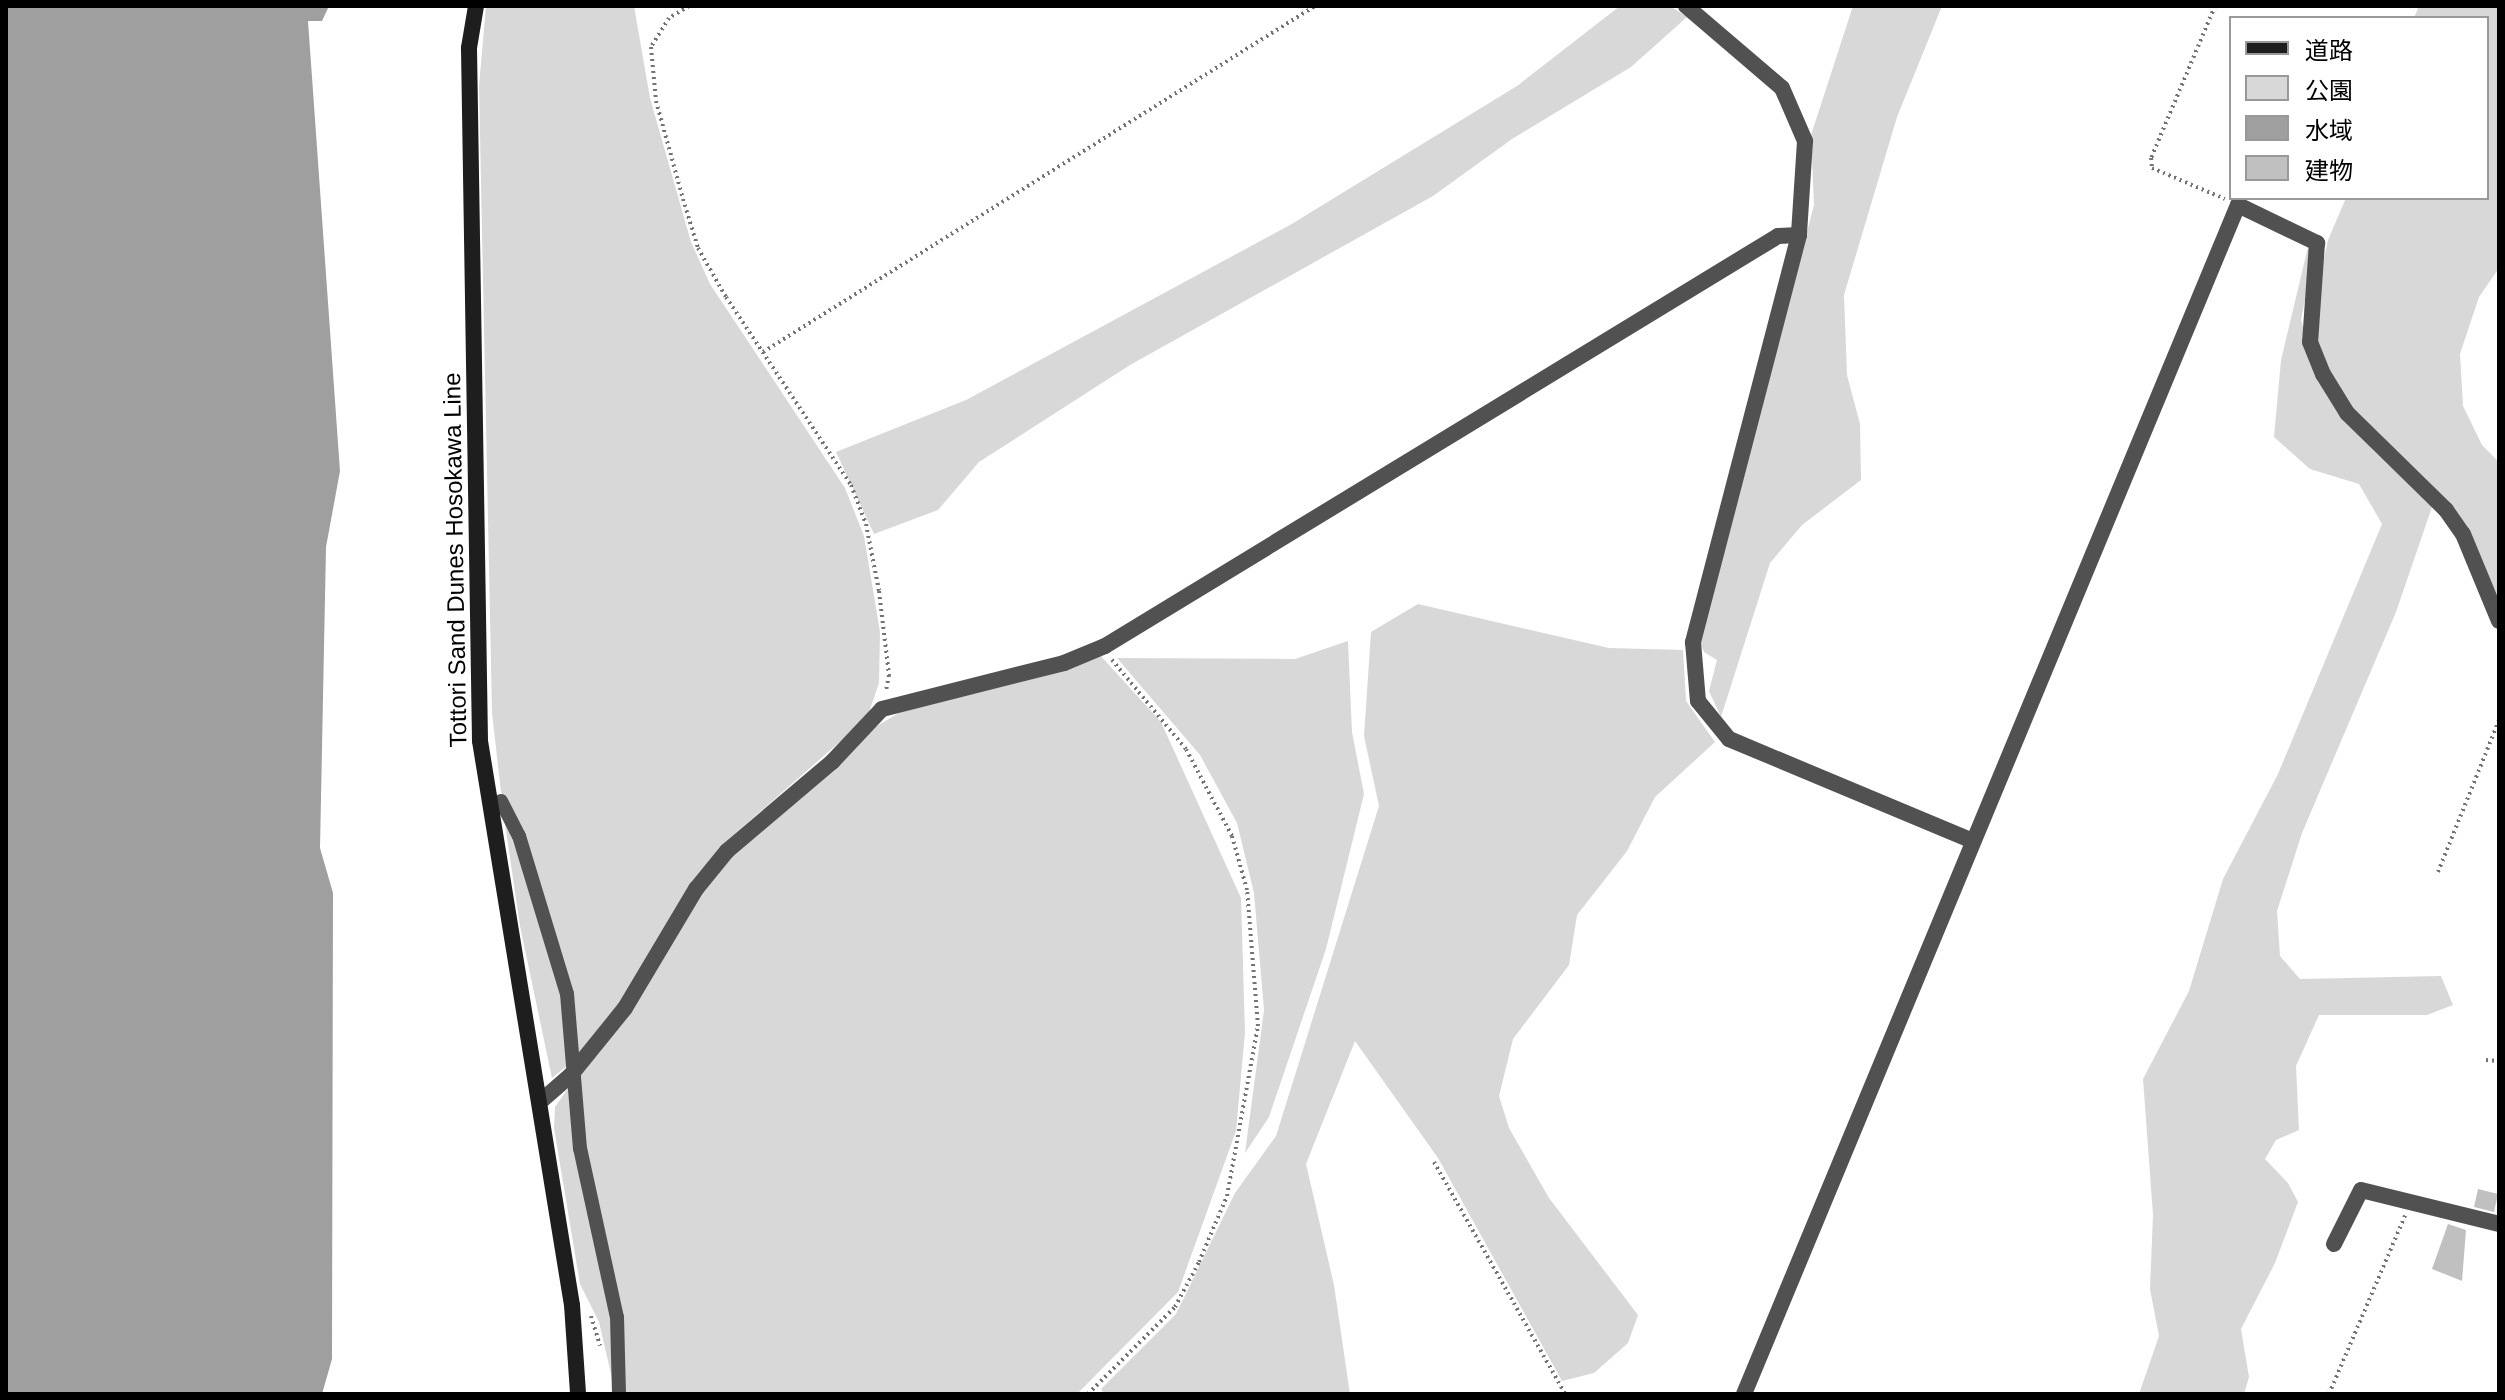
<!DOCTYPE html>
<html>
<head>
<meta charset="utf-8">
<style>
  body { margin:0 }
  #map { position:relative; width:2505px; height:1400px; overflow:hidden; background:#fff; font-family:Helvetica,"Noto Sans JP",sans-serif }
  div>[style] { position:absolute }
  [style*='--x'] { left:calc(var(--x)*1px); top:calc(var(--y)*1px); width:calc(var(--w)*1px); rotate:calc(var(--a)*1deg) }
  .green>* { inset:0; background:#d8d8d8 }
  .water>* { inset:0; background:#9f9f9f }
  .building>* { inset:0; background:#c0c0c0 }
  .path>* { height:4px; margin-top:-2px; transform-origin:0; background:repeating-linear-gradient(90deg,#737373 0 2px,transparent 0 6px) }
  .pedestrian>* { height:14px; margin:-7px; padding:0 7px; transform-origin:7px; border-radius:7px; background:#515151 }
  .minor>* { height:16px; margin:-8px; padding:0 8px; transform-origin:8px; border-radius:8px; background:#515151 }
  .secondary>* { height:16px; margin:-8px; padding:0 8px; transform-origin:8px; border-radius:8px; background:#1e1e1e }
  span { translate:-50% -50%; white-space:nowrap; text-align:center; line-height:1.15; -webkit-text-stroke:8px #fff; paint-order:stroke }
  .street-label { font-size:24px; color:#000 }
  .frame { position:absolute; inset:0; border:8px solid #000; pointer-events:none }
  .legend { position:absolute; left:2229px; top:16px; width:260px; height:184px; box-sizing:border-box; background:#fff; border:2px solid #999; margin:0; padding:10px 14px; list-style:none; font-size:24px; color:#000 }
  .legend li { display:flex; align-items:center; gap:16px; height:40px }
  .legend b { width:40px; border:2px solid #999 }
</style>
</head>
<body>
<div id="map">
  <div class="green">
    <i style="clip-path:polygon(486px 6px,634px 6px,650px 98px,691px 242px,710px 284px,845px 488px,864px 536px,880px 632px,879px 683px,867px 718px,730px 838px,623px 1001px,578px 1056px,518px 823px,501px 792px,492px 713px,479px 86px)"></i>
    <i style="clip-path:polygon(1620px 6px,1673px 8px,1687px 17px,1631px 67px,1512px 139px,1433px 196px,1130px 365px,979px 462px,938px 510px,874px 534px,836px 452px,966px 400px,1290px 225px,1517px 86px)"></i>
    <i style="clip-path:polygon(1853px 6px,1942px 6px,1897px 117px,1844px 295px,1847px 375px,1860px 424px,1861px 480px,1802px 525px,1770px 563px,1721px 717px,1709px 691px,1717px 660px,1704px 652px,1700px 642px,1814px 205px,1811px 135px)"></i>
    <i style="clip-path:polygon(2419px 6px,2499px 6px,2499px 268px,2479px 297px,2460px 354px,2463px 406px,2482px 445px,2499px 462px,2499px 600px,2483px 563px,2347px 403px,2317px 345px,2318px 286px,2328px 240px,2346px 198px,2487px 198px,2487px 18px,2414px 18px)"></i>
    <i style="clip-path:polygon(2308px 247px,2313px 258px,2301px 320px,2318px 381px,2374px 451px,2432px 507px,2396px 612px,2302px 833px,2277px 911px,2280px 956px,2300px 979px,2441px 976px,2453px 1005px,2427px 1015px,2319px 1015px,2296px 1066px,2299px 1130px,2276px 1140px,2265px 1159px,2288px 1183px,2298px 1202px,2275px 1263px,2241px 1329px,2249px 1377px,2244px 1394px,2139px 1394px,2159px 1336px,2150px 1289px,2153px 1215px,2143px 1079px,2189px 991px,2223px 879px,2278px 774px,2382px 524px,2359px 484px,2310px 469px,2274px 437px,2281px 360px)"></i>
    <i style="clip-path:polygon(1418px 604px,1609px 648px,1683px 650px,1686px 701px,1715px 742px,1655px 797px,1627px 851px,1577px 915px,1569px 965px,1513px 1039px,1499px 1096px,1509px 1128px,1549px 1198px,1638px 1315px,1628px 1343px,1594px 1373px,1562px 1381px,1438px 1158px,1355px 1041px,1306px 1164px,1334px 1285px,1350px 1394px,1104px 1394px,1101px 1389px,1176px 1314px,1235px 1193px,1276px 1136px,1379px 806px,1364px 736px,1371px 632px)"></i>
    <i style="clip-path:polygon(1348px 641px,1352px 732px,1364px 794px,1326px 949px,1269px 1117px,1245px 1153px,1264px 1010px,1254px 893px,1237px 823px,1200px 755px,1117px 658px,1295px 659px)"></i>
    <i style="clip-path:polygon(1099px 654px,1161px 722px,1241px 898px,1245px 1032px,1236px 1131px,1178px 1292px,1077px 1394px,624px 1394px,576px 1079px,720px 867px,875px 727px,904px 710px)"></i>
    <i style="clip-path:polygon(504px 817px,551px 943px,572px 1062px,552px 1078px,520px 926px)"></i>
    <i style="clip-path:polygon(571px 1084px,612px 1305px,612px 1378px,599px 1322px,580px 1284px,554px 1128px,555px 1107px)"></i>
  </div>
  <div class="water">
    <i style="clip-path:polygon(6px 6px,329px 6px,322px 21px,308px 21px,340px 471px,326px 547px,320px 848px,333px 893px,332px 1359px,322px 1394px,6px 1394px)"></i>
  </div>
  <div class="building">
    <i style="clip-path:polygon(2478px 1189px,2498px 1194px,2494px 1212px,2474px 1207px)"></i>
    <i style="clip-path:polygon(2448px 1224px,2466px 1230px,2462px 1281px,2432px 1269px)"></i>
  </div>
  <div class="path">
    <i style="--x:689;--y:6;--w:23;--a:149"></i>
    <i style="--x:669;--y:18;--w:34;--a:122"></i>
    <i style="--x:651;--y:47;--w:54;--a:84.7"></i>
    <i style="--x:656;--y:101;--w:102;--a:74.6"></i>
    <i style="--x:683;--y:199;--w:51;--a:73"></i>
    <i style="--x:698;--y:248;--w:56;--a:60.3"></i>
    <i style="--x:726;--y:297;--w:226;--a:56.4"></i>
    <i style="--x:851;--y:485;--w:42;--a:69"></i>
    <i style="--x:866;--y:524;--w:68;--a:79"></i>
    <i style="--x:879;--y:591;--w:85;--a:83.2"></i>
    <i style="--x:889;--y:675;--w:16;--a:101"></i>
    <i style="--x:2215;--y:6;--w:165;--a:112.8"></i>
    <i style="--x:2151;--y:158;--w:10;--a:84"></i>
    <i style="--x:2152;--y:168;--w:79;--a:23"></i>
    <i style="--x:763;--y:352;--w:651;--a:-32.08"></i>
    <i style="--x:2438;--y:872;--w:164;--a:-68.1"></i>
    <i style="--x:2486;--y:1060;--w:13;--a:4"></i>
    <i style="--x:1434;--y:1162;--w:266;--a:60.5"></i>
    <i style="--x:591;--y:1316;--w:31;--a:73"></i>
    <i style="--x:1088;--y:1394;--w:123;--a:-45"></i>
    <i style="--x:1175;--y:1307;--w:51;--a:-61.9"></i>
    <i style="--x:1199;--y:1262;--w:72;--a:-67"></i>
    <i style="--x:1227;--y:1196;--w:173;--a:-79.7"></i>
    <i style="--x:1258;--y:1026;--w:136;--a:-94.6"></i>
    <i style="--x:1247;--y:890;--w:56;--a:-105.5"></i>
    <i style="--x:1232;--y:836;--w:98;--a:-117.9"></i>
    <i style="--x:1186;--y:749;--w:116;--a:-129.7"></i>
    <i style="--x:2329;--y:1394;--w:194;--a:-66.9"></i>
  </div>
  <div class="pedestrian">
    <i style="--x:501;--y:801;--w:39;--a:63"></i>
    <i style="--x:519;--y:836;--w:165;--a:73.1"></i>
    <i style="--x:567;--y:994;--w:155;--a:85.2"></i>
    <i style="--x:580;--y:1148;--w:173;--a:77.7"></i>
    <i style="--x:617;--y:1317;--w:77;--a:88.5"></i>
  </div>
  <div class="minor">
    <i style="--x:1686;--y:6;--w:126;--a:40.5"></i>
    <i style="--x:1782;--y:88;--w:58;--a:66.5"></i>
    <i style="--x:1805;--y:141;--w:94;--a:93.7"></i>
    <i style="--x:541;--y:1101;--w:38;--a:-41"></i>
    <i style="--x:570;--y:1076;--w:87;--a:-51"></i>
    <i style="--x:625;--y:1008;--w:139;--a:-59.2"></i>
    <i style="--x:696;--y:889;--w:49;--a:-50.8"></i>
    <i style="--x:727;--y:851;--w:138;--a:-40.3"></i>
    <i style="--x:832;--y:762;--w:73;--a:-46.7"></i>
    <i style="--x:882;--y:709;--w:188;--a:-14.2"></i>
    <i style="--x:1064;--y:663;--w:44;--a:-22.5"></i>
    <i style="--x:1105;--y:646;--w:788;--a:-31.35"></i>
    <i style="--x:1778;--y:236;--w:21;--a:-3"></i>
    <i style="--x:1799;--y:235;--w:421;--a:104.6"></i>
    <i style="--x:1693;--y:642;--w:59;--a:85.2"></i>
    <i style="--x:1698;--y:701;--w:49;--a:50.8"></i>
    <i style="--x:1729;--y:739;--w:264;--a:22.7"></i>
    <i style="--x:2334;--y:1244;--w:60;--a:-63.4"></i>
    <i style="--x:2361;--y:1190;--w:142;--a:13.8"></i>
    <i style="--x:1744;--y:1394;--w:1288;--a:-67.44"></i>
    <i style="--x:2238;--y:205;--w:88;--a:25.7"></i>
    <i style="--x:2317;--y:243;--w:99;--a:94"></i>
    <i style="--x:2310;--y:342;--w:35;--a:68"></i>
    <i style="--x:2323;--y:374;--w:46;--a:58.4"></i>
    <i style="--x:2347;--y:413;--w:139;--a:44.4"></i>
    <i style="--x:2446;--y:510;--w:29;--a:55"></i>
    <i style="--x:2463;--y:534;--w:94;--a:67.5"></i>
  </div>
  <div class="secondary">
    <i style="--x:476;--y:6;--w:43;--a:99.5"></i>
    <i style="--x:469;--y:48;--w:693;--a:89.09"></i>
    <i style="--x:480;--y:741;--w:571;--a:80.74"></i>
    <i style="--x:572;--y:1305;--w:89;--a:86.1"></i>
  </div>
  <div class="street-label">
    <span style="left:455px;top:560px;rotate:-91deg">Tottori Sand Dunes Hosokawa Line</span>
  </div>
  <div class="frame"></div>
  <ul class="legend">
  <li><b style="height:10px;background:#1e1e1e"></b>道路</li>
  <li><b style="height:22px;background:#d8d8d8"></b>公園</li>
  <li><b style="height:22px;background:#9f9f9f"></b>水域</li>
  <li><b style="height:22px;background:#c0c0c0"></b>建物</li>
  </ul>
</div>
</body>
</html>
